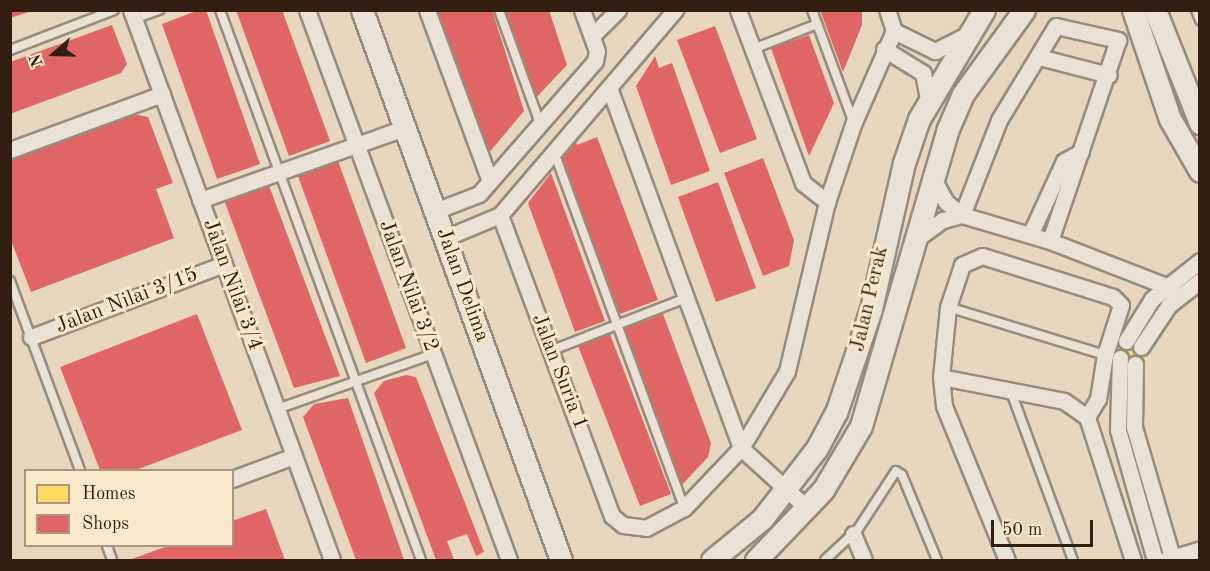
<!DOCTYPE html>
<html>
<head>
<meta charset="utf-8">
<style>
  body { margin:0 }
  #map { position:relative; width:1210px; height:571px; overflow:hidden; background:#e6d7be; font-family:"Old Standard TT",serif }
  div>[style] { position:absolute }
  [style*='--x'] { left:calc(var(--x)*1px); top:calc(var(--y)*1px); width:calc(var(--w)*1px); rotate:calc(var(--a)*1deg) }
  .homes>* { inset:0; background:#ffd966 }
  .shops>* { inset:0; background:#e06666 }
  .roads { filter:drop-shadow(2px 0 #968c7d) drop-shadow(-2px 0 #968c7d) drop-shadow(0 2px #968c7d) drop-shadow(0 -2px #968c7d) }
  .lane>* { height:8px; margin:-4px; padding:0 4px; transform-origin:4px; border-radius:4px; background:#e9e2d5 }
  .street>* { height:15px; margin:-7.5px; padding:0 7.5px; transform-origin:7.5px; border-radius:7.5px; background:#e9e2d5 }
  .secondary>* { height:21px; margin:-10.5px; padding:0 10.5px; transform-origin:10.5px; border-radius:10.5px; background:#e9e2d5 }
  span { translate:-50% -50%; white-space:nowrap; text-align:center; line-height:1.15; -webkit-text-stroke:6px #f9e8ca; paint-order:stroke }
  .street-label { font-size:21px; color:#321f12 }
  .frame { position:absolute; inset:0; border:12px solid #321f12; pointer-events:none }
  .legend { position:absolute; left:24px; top:469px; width:210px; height:78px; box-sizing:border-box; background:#f9e8ca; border:2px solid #a99880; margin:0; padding:8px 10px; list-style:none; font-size:18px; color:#321f12 }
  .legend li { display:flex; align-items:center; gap:12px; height:30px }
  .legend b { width:30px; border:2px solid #a99880 }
  .north { position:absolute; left:24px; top:24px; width:60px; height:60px; -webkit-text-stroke:4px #f9e8ca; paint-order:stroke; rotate:250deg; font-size:16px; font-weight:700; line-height:24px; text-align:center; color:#321f12 }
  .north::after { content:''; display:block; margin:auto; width:21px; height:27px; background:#321f12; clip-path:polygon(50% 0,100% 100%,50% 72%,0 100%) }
  .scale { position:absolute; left:991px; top:520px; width:102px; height:27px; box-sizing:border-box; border:3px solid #321f12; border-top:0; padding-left:8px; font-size:18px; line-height:21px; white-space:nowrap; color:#321f12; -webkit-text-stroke:4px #f9e8ca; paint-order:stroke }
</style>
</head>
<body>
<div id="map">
  <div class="homes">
    <i style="clip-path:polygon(1117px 338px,1150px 350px,1144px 367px,1111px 355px)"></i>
  </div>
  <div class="shops">
    <i style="clip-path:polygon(10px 10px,32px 10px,32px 11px,10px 18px)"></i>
    <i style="clip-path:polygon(199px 10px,206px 10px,260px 164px,217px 179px,162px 24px)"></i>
    <i style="clip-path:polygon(236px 10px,282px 10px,330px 141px,289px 156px)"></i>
    <i style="clip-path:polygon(436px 10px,492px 10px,524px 111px,487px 155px)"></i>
    <i style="clip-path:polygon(500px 10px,549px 10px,567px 65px,533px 101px)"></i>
    <i style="clip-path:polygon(820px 10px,862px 10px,862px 25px,843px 72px)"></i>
    <i style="clip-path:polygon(112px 25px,127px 64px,121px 73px,10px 114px,10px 62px)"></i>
    <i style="clip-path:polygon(715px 26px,757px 139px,720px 153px,677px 40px)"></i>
    <i style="clip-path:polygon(809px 35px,834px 103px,809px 156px,771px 48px)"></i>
    <i style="clip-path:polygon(655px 56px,659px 68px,672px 63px,710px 171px,671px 185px,636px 86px)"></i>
    <i style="clip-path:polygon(133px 114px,148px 117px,173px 183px,156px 189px,174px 238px,31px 292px,10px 238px,10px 160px)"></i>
    <i style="clip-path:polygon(574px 136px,577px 145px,597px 137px,658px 300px,620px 314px,560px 153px)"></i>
    <i style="clip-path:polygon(763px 158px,794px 240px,789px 266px,763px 276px,724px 173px)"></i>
    <i style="clip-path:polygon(338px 161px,406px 348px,366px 363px,298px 176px)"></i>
    <i style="clip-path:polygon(551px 173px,605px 321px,575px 332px,528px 203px)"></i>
    <i style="clip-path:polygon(718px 182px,756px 288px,716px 302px,678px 197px)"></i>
    <i style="clip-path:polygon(268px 183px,340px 376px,294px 388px,224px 200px)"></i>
    <i style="clip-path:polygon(197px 314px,242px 430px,136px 470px,100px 470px,60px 367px)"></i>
    <i style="clip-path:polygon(663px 314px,711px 443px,708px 457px,680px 487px,623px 329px)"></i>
    <i style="clip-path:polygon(610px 334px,671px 494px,640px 506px,578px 346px)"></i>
    <i style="clip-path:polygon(406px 375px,416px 377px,484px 552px,476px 556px,467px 534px,447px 541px,454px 560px,436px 560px,374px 393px,384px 381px)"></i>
    <i style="clip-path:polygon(348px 398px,404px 560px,356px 560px,303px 417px,314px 404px)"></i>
    <i style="clip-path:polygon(266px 509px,285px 560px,129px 560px,168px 546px,232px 546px,232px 521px)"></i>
  </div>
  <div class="roads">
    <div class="lane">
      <i style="--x:220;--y:10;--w:586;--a:69.92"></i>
      <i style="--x:499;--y:10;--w:120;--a:70.1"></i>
      <i style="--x:812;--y:10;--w:118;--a:69.7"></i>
      <i style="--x:1196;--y:10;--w:11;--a:68"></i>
      <i style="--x:134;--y:19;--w:27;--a:-20"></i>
      <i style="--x:753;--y:49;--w:69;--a:-21.3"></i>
      <i style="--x:10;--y:50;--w:111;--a:-21"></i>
      <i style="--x:554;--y:152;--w:379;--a:69.9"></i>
      <i style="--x:10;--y:281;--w:202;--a:69.7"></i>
      <i style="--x:948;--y:307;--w:164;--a:17"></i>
      <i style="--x:550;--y:351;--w:146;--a:-21.3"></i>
      <i style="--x:1010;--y:389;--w:182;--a:69.8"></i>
      <i style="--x:277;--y:409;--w:165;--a:-19.4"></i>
      <i style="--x:107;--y:546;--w:15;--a:70"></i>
      <i style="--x:825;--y:560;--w:45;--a:-43.2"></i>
      <i style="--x:858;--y:529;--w:69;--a:-56.8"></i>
      <i style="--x:896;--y:471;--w:7;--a:34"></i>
      <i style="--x:902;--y:475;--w:92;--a:67.6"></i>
    </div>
    <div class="street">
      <i style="--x:131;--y:10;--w:586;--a:69.92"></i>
      <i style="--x:307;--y:10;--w:586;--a:69.83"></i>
      <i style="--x:427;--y:10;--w:182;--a:69.8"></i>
      <i style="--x:738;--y:10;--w:185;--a:69.4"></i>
      <i style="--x:803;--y:183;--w:31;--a:38"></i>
      <i style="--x:894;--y:31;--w:46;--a:26"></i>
      <i style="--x:935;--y:51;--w:35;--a:-27"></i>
      <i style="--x:592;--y:36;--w:37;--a:-45"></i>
      <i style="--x:884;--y:49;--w:46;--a:31.6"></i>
      <i style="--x:923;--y:73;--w:25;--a:79"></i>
      <i style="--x:1039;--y:57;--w:72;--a:14.4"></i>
      <i style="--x:610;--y:90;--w:381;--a:69.9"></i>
      <i style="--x:741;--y:448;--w:91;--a:42.3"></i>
      <i style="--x:10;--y:150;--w:162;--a:-20.2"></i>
      <i style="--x:931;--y:175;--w:31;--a:61"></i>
      <i style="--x:946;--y:202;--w:21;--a:39"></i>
      <i style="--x:962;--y:215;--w:92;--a:16.5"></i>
      <i style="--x:1050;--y:241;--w:124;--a:21.2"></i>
      <i style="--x:1166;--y:286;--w:16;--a:45"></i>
      <i style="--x:200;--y:200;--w:217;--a:-19.4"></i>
      <i style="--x:435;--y:211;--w:47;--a:-21.1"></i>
      <i style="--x:479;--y:194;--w:176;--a:-48.9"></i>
      <i style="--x:595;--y:61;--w:10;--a:-79"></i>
      <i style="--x:597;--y:51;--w:44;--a:-110.1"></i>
      <i style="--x:500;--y:215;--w:321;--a:69.6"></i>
      <i style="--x:612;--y:516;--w:14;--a:39"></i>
      <i style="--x:623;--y:525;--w:23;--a:7"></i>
      <i style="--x:646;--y:528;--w:43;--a:-27.8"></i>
      <i style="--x:684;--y:508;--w:83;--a:-46.5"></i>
      <i style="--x:741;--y:448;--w:90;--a:-59.1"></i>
      <i style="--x:787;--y:371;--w:174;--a:-76.7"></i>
      <i style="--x:827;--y:202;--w:84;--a:-71.4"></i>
      <i style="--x:854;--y:122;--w:99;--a:-66.3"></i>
      <i style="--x:894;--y:31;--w:22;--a:-108"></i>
      <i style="--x:962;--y:215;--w:102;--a:-68.7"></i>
      <i style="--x:999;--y:120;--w:110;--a:-58.8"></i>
      <i style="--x:1056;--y:26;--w:64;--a:12.7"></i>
      <i style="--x:1118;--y:40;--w:212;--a:108.7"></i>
      <i style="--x:1030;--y:235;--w:81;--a:-65.3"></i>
      <i style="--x:1064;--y:161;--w:19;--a:-28"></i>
      <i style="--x:445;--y:238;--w:60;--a:-22.7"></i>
      <i style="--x:500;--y:215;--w:270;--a:-49.5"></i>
      <i style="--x:915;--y:240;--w:34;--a:-36"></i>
      <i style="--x:943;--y:220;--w:20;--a:-15"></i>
      <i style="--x:31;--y:337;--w:206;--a:-20.7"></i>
      <i style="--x:1126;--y:341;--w:49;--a:-58.2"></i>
      <i style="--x:1152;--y:299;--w:61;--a:-38.4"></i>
      <i style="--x:1141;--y:347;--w:50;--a:-56.3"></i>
      <i style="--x:1169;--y:305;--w:39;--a:-38"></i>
      <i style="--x:1120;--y:358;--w:72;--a:91.6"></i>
      <i style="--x:1118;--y:430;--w:135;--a:74.1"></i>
      <i style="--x:1135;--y:364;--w:63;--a:90.9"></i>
      <i style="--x:1134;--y:427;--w:139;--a:73.7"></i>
      <i style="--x:941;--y:377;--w:125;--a:11"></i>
      <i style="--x:1064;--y:401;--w:28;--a:35"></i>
      <i style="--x:1087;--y:417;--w:21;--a:-59"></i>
      <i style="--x:1098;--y:399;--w:45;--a:-81"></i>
      <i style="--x:1105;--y:355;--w:52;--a:-72.3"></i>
      <i style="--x:1121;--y:305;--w:11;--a:-135"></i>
      <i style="--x:1113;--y:297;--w:137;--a:-162.6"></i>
      <i style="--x:982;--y:256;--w:22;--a:156"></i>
      <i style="--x:962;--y:265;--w:44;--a:108.4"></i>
      <i style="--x:948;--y:307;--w:70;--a:95.7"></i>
      <i style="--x:941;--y:377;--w:29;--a:84"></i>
      <i style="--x:944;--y:406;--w:166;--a:67.8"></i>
      <i style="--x:1087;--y:417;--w:150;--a:72.2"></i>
      <i style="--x:232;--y:479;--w:66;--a:-20.4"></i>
      <i style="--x:853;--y:534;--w:28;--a:67"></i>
      <i style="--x:1165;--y:560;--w:37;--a:-17"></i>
    </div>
    <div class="secondary">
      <i style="--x:362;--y:10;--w:585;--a:70.11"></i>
      <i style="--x:1133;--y:10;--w:115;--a:71.3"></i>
      <i style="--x:1170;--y:119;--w:60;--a:60"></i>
      <i style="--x:1155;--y:10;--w:122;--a:68.3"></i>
      <i style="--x:712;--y:560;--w:65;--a:-39.4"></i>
      <i style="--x:762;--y:519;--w:90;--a:-52.2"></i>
      <i style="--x:817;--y:448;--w:40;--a:-62"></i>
      <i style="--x:836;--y:413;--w:110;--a:-71.4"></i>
      <i style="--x:871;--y:309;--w:150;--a:-77.3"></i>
      <i style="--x:904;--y:163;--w:46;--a:-71.2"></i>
      <i style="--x:919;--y:119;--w:127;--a:-59.2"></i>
      <i style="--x:756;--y:560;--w:97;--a:-46.3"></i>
      <i style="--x:823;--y:490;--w:74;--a:-59.3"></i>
      <i style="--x:861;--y:426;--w:307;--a:-73.7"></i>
      <i style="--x:947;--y:131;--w:40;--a:-66.6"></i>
      <i style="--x:963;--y:94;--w:104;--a:-54"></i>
    </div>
  </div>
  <div class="street-label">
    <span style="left:232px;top:285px;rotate:70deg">Jalan Nilai 3/4</span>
    <span style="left:462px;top:285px;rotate:70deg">Jalan Delima</span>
    <span style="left:408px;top:286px;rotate:70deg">Jalan Nilai 3/2</span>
    <span style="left:870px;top:299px;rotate:-77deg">Jalan Perak</span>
    <span style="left:127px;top:301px;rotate:-21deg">Jalan Nilai 3/15</span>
    <span style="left:559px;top:372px;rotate:69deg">Jalan Suria 1</span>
  </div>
  <div class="frame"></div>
  <ul class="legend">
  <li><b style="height:16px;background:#ffd966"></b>Homes</li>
  <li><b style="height:16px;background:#e06666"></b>Shops</li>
  </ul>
  <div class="north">N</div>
  <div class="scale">50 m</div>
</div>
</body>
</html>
